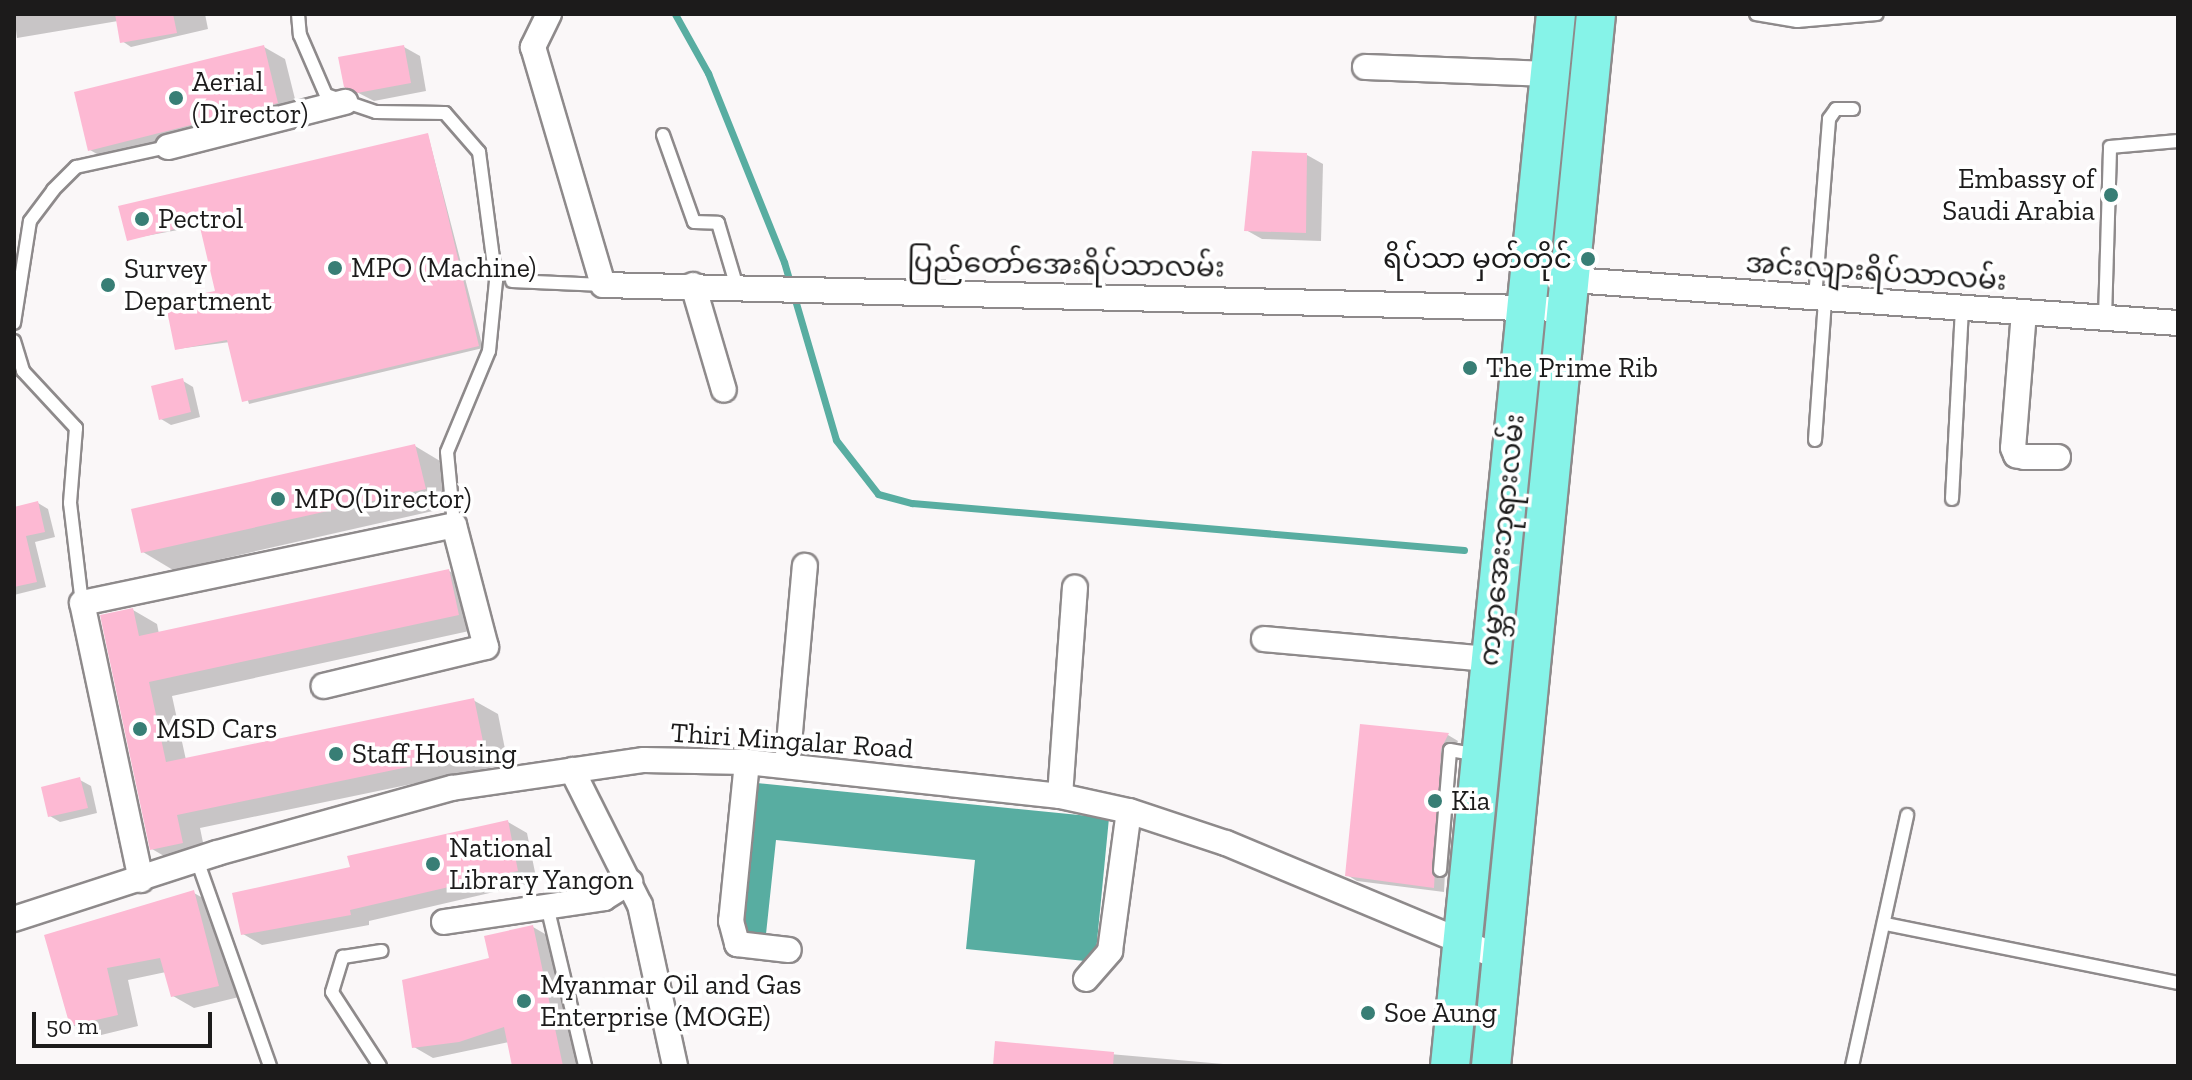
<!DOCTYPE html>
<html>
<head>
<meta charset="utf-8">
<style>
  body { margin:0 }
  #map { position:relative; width:2192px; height:1080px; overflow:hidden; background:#faf7f8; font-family:"Zilla Slab","Noto Sans Myanmar",serif }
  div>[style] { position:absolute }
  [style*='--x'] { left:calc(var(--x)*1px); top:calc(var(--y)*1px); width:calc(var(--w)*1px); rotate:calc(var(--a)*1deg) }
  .water>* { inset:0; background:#58ada1 }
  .shadow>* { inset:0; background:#0003 }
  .stream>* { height:7px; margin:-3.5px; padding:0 3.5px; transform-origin:3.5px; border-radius:3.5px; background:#58ada1 }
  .building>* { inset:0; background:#fdb9d3 }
  .roads { filter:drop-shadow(2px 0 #8e8a8b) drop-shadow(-2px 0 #8e8a8b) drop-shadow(0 2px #8e8a8b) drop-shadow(0 -2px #8e8a8b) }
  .service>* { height:12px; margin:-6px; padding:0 6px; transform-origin:6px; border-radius:6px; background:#fff }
  .minor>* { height:24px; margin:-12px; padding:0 12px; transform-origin:12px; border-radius:12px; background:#fff }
  .primary>* { height:38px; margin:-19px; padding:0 19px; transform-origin:19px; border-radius:19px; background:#86f3e8 }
  .dots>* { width:22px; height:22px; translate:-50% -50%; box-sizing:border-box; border:4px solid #fff; border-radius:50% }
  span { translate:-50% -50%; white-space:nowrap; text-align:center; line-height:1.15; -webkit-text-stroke:7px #fff; paint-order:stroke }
  .poi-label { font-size:28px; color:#1c1b1b }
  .left { translate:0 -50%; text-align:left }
  .right { translate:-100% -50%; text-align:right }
  .street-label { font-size:28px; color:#1c1b1b }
  .frame { position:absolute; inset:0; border:16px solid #1c1b1b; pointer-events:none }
  .scale { position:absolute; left:32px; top:1012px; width:180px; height:36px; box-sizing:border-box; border:4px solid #1c1b1b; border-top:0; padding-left:10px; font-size:24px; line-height:28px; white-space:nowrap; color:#1c1b1b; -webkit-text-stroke:6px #fff; paint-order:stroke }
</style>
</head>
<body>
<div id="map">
  <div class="water">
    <i style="clip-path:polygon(757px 783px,1109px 818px,1095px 962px,966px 949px,975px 860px,776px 840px,766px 934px,742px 931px)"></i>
  </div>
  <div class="shadow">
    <i style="clip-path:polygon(14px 14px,205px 14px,208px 29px,131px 47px,122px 41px,118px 21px,17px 38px)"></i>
    <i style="clip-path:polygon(264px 47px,285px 59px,299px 115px,111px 162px,90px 150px)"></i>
    <i style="clip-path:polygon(404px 47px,420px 56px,426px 91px,374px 101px,345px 86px)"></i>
    <i style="clip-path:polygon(428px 135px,483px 348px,249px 404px,230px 342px,177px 349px,218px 292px,200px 226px,129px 239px)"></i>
    <i style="clip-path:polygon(1307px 155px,1323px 164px,1321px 241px,1262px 239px,1246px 230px)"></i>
    <i style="clip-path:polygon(183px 381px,193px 387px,200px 417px,171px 425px,161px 419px)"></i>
    <i style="clip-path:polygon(415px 446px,445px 464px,455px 506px,173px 570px,143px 552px)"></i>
    <i style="clip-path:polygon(38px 503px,48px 509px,55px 537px,35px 542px,46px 587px,14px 595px,14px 509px)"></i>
    <i style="clip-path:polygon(449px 571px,474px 585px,483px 628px,172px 696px,186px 760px,473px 700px,498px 714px,508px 764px,200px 828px,206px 857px,176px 863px,152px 849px,133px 610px,157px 624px,159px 634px)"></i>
    <i style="clip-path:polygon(1362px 727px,1448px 735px,1458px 741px,1451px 756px,1444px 892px,1357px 881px,1347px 875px)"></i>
    <i style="clip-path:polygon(80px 780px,91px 786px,97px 813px,60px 822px,50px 816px)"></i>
    <i style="clip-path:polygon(508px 822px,527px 833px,537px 882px,369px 921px,369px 925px,262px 945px,243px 934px)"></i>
    <i style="clip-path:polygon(194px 893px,215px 905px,239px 997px,194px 1008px,173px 996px,166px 972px,128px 980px,138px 1026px,93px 1037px,71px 1024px,46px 936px)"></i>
    <i style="clip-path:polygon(533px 927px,552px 938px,579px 1066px,514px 1066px,509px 1042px,433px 1058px,414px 1047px,492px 959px)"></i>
    <i style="clip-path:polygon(997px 1044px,1246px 1066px,995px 1066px)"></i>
  </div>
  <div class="stream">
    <i style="--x:675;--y:14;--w:68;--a:60.8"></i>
    <i style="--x:708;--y:73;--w:204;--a:68.1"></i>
    <i style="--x:784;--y:262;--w:185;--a:73.7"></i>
    <i style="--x:836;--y:440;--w:68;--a:52.1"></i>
    <i style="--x:878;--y:494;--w:35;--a:15"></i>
    <i style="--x:912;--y:503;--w:554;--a:4.87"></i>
  </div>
  <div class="building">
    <i style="clip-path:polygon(115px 14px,173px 14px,177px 33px,120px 43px)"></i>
    <i style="clip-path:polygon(264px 45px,278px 103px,88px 151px,74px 92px)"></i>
    <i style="clip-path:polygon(404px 45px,411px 83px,357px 93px,344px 87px,338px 57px)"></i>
    <i style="clip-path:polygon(428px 133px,479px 346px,242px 402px,227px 340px,175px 350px,165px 301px,215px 291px,199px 223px,127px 241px,118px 206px)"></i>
    <i style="clip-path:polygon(1252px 151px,1307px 153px,1306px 233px,1244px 231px)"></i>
    <i style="clip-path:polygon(183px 378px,191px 412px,159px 420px,151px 386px)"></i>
    <i style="clip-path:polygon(415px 444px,426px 489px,141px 553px,131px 509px)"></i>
    <i style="clip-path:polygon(38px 501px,45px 532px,26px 536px,37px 582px,14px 587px,14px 507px)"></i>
    <i style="clip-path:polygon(449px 569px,459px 615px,149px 682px,166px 762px,474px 698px,485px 751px,177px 815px,183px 843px,150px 850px,100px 615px,133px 608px,139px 636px)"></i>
    <i style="clip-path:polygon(1360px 724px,1449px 733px,1441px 749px,1434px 888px,1345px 876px)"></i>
    <i style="clip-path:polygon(80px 777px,88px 808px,48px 817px,41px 787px)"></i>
    <i style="clip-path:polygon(508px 820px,518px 871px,350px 910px,351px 915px,241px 935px,232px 893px,350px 867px,347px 856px)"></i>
    <i style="clip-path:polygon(194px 890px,219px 986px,171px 997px,160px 958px,107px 968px,118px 1015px,70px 1026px,44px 935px)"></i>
    <i style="clip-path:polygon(533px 925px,563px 1066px,512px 1066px,504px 1027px,459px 1042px,412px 1048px,402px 980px,489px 958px,484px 936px)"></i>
    <i style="clip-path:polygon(995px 1041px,1114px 1052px,1113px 1066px,993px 1066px)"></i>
  </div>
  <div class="roads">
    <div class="service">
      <i style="--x:298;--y:14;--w:21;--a:85"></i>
      <i style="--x:300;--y:35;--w:65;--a:66.6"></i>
      <i style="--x:326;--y:95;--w:53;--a:18.8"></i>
      <i style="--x:376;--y:112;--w:69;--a:0.8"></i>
      <i style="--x:445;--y:113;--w:52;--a:48.9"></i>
      <i style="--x:479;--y:152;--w:130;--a:82.5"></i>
      <i style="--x:496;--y:281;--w:70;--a:95.7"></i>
      <i style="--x:489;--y:351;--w:109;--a:112.6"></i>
      <i style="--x:447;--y:452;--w:73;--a:84.5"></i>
      <i style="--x:1756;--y:14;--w:42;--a:9.7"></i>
      <i style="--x:1797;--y:21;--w:80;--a:-5"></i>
      <i style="--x:663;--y:135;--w:92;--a:70.4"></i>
      <i style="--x:694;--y:222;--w:24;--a:2"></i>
      <i style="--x:718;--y:223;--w:67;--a:73.5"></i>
      <i style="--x:512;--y:281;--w:91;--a:2.5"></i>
      <i style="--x:1815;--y:298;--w:180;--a:-85.5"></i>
      <i style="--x:1829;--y:119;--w:12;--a:-55"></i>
      <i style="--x:1836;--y:109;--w:17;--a:0"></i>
      <i style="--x:2105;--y:318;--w:171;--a:-88.3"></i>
      <i style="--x:2110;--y:147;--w:68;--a:-5"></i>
      <i style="--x:14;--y:323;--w:103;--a:-81.1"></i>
      <i style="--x:30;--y:221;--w:39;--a:-53"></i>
      <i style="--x:53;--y:190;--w:33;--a:-45"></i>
      <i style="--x:76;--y:167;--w:94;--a:-12.3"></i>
      <i style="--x:14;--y:341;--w:31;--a:73"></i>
      <i style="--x:23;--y:371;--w:78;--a:47.1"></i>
      <i style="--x:76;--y:428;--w:75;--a:94.6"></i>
      <i style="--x:70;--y:503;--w:101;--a:83.2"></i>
      <i style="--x:1815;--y:440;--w:141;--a:-85.9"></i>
      <i style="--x:1952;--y:499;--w:192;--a:-87"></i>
      <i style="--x:197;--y:860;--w:219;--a:70.5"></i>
      <i style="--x:1440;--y:870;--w:120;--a:-85.2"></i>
      <i style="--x:1450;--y:750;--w:28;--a:10"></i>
      <i style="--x:547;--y:906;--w:164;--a:76.6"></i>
      <i style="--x:1886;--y:924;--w:298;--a:11.4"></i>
      <i style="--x:380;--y:1066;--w:88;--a:-123"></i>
      <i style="--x:332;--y:992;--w:37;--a:-73"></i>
      <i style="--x:343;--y:957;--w:39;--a:-9"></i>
      <i style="--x:1852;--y:1066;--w:257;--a:-77.6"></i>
    </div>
    <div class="minor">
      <i style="--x:549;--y:14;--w:37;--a:116"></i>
      <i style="--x:533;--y:47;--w:248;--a:73.6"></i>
      <i style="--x:603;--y:285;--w:964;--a:1.43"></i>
      <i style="--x:1365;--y:67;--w:185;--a:2.2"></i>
      <i style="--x:168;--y:147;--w:183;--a:-14.3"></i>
      <i style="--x:1558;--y:279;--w:622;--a:4.06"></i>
      <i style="--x:693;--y:285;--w:109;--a:73.6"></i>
      <i style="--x:2024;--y:312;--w:136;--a:94.6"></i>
      <i style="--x:2013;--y:448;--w:8;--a:67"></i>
      <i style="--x:2016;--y:455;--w:9;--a:13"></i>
      <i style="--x:2025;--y:457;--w:33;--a:0"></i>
      <i style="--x:1264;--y:639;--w:227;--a:5.1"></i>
      <i style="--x:747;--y:762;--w:160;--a:95.7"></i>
      <i style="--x:731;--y:921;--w:24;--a:75"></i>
      <i style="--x:737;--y:944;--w:52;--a:6.6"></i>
      <i style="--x:787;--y:766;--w:201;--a:-84.9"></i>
      <i style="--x:572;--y:770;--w:151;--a:63.3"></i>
      <i style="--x:640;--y:905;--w:165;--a:77.7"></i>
      <i style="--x:1060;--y:796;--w:209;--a:-85.9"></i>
      <i style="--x:141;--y:880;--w:283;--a:-102"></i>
      <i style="--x:82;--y:603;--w:380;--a:-11.8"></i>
      <i style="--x:454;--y:525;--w:126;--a:75.3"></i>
      <i style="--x:486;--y:647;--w:167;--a:166.5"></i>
      <i style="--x:14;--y:919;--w:213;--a:-18"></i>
      <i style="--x:217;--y:853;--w:244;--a:-15.5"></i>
      <i style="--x:452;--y:788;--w:194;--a:-8.3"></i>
      <i style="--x:644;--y:760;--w:103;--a:1.1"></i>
      <i style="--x:747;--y:762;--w:315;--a:6.2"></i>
      <i style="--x:1060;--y:796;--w:71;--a:12.3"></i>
      <i style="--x:1129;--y:811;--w:102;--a:18.3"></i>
      <i style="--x:1226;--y:843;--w:298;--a:22.7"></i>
      <i style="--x:444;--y:922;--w:162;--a:-8.5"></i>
      <i style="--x:604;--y:898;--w:31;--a:-32"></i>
      <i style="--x:1086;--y:979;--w:37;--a:-49"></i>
      <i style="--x:1110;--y:951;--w:141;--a:-82.3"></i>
    </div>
    <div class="primary">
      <i style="--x:1450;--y:1066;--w:1057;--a:-84.25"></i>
      <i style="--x:1491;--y:1066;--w:1057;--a:-84.3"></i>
    </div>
  </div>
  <div class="dots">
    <i style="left:176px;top:98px;background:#387e75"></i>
    <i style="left:2111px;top:195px;background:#387e75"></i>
    <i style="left:142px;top:219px;background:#387e75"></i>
    <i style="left:1588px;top:259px;background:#387e75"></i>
    <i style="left:335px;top:268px;background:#387e75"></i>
    <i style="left:108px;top:285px;background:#387e75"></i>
    <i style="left:1470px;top:368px;background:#387e75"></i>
    <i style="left:278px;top:499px;background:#387e75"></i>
    <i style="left:140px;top:729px;background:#387e75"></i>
    <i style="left:336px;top:754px;background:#387e75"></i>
    <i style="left:1435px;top:801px;background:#387e75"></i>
    <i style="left:433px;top:864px;background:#387e75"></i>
    <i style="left:524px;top:1001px;background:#387e75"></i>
    <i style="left:1368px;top:1013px;background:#387e75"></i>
  </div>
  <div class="poi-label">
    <span class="left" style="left:192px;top:98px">Aerial<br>(Director)</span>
    <span class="right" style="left:2095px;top:195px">Embassy of<br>Saudi Arabia</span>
    <span class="left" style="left:158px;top:219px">Pectrol</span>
    <span class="right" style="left:1572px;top:259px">ရိပ်သာ မှတ်တိုင်</span>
    <span class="left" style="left:351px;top:268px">MPO (Machine)</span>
    <span class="left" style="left:124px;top:285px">Survey<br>Department</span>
    <span class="left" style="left:1486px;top:368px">The Prime Rib</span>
    <span class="left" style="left:294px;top:499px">MPO(Director)</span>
    <span class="left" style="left:156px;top:729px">MSD Cars</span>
    <span class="left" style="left:352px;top:754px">Staff Housing</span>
    <span class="left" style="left:1451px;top:801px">Kia</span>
    <span class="left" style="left:449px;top:864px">National<br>Library Yangon</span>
    <span class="left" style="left:540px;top:1001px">Myanmar Oil and Gas<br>Enterprise (MOGE)</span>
    <span class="left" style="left:1384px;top:1013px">Soe Aung</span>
  </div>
  <div class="street-label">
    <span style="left:1066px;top:265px;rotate:1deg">ပြည်တော်အေးရိပ်သာလမ်း</span>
    <span style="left:1876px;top:272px;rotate:4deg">အင်းလျားရိပ်သာလမ်း</span>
    <span style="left:1502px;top:540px;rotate:-84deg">ကမ္ဘာအေးဘုရားလမ်း</span>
    <span style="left:792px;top:741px;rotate:4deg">Thiri Mingalar Road</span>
  </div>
  <div class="frame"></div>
  <div class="scale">50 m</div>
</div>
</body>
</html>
